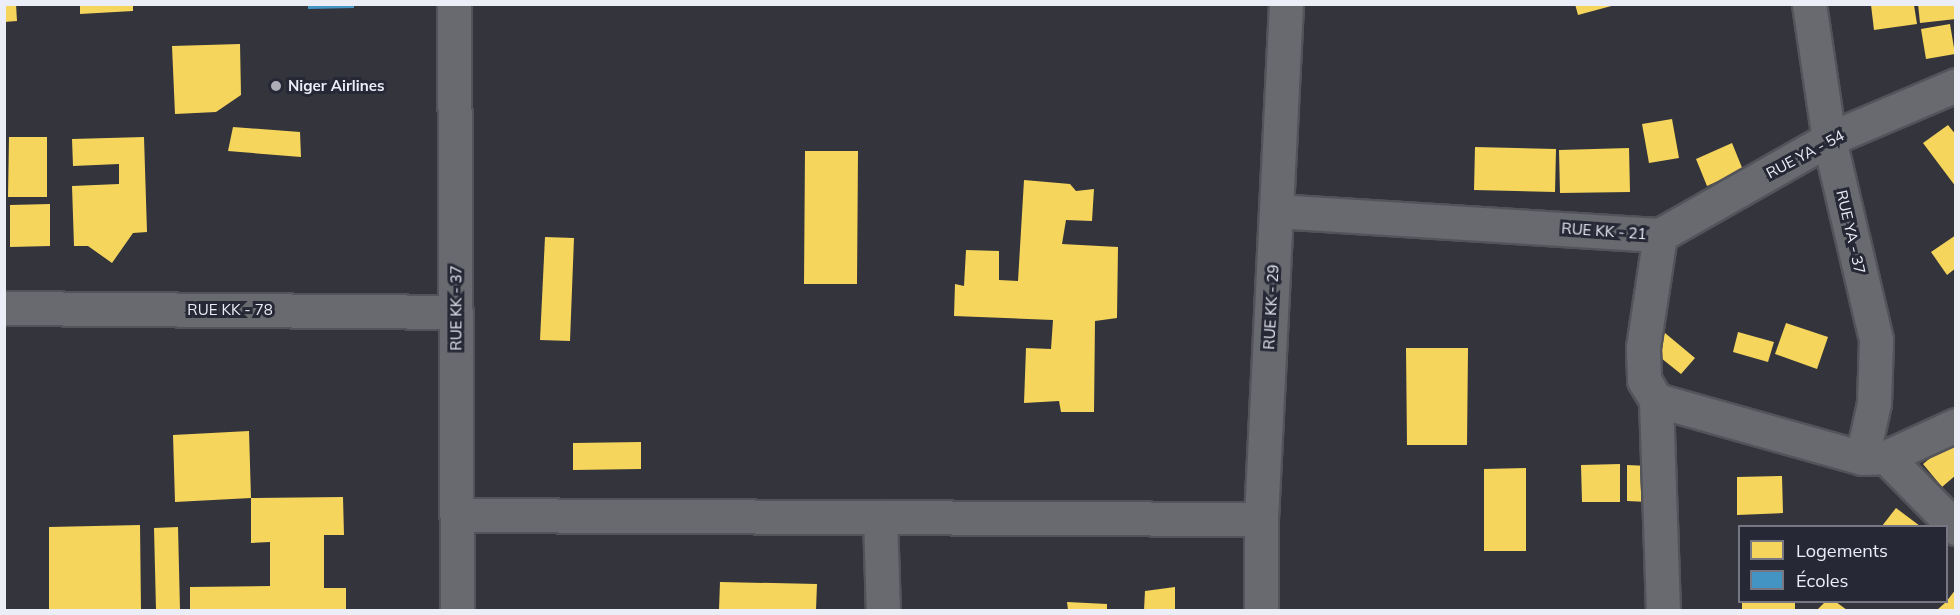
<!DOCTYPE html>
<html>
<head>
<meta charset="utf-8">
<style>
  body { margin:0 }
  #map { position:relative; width:1960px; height:615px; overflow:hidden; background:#34353c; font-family:Mulish,sans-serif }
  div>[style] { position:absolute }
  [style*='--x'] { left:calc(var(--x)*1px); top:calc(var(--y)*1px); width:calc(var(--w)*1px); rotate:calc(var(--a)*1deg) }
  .homes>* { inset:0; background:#f6d55c }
  .schools>* { inset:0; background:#4393c3 }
  .roads { filter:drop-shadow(2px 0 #53545a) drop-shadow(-2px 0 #53545a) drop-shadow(0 2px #53545a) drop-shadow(0 -2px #53545a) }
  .minor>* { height:33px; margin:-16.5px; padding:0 16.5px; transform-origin:16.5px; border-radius:16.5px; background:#696a6f }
  .dots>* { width:16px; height:16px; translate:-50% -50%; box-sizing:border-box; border:3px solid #272836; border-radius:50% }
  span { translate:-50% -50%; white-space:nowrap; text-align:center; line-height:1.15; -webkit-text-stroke:6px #272836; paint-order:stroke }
  .poi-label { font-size:15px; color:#eceef7; font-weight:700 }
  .left { translate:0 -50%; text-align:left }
  .street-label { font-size:15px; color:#eceef7 }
  .frame { position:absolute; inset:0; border:6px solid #eceef7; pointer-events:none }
  .legend { position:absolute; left:1738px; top:525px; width:210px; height:78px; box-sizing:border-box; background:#272836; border:2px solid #767783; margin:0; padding:8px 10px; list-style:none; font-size:18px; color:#eceef7 }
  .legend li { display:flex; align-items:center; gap:12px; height:30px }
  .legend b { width:30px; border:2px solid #767783 }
</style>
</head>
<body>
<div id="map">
  <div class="homes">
    <i style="clip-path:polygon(4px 4px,16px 4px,17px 21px,4px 22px)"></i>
    <i style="clip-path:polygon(80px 4px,133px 4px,133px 11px,80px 14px)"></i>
    <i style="clip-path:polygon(1575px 4px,1615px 4px,1615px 5px,1578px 15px)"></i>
    <i style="clip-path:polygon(1918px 4px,1956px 4px,1956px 19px,1920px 23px)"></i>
    <i style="clip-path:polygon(1871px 5px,1914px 5px,1917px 24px,1874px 30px)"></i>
    <i style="clip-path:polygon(1950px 24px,1955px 54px,1926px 59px,1921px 29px)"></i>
    <i style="clip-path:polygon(240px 44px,241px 95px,216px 112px,175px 114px,172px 46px)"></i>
    <i style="clip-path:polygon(1672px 119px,1679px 158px,1649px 163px,1642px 124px)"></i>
    <i style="clip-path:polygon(1948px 125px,1956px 135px,1956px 187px,1923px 143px)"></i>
    <i style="clip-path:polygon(233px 127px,300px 132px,301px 157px,228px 151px)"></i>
    <i style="clip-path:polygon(9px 137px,47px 137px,47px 197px,8px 197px)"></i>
    <i style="clip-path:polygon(144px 137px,147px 232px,133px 233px,112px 263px,88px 246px,74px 246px,72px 186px,119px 184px,119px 164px,73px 166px,72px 139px)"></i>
    <i style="clip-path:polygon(1732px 143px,1743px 170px,1707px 186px,1696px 159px)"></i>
    <i style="clip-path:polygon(1475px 147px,1556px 149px,1555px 192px,1474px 190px)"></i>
    <i style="clip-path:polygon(1629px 148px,1630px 192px,1560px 193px,1559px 150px)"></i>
    <i style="clip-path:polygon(805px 151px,858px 151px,857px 284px,804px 284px)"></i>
    <i style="clip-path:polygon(1024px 180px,1070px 184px,1076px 191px,1094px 189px,1092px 221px,1066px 220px,1062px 244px,1118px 247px,1117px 318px,1095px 321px,1094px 412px,1061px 412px,1059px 401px,1024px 403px,1026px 348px,1051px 349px,1053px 320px,954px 316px,955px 284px,964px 286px,966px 250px,999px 251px,999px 280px,1018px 281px)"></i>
    <i style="clip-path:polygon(50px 204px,50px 246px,10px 247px,10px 205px)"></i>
    <i style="clip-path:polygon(1956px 235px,1956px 268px,1947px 275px,1931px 252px)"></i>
    <i style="clip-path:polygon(545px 237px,574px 238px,570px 341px,540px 340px)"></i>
    <i style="clip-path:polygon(1786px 323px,1828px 337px,1817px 369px,1775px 354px)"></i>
    <i style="clip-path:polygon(1738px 332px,1774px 342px,1768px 362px,1733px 352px)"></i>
    <i style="clip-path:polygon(1665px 333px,1695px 358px,1681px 374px,1651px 350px)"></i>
    <i style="clip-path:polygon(1406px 348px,1468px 348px,1467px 445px,1407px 445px)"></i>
    <i style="clip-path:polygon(249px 431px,251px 498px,343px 497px,344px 535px,324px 535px,324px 588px,346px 588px,346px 610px,190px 610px,190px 587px,270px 586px,270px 542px,251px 543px,251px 498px,175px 502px,173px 435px)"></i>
    <i style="clip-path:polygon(641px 442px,641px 469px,573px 470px,573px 443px)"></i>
    <i style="clip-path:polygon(1949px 443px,1956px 450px,1956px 475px,1942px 487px,1923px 464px)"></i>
    <i style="clip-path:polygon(1620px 464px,1620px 502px,1582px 502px,1581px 465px)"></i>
    <i style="clip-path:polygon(1627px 465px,1649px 466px,1648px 502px,1627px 501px)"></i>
    <i style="clip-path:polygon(1526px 468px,1526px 551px,1484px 551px,1484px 469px)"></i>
    <i style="clip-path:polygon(1782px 476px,1783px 513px,1737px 515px,1737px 477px)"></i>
    <i style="clip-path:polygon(1896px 508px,1920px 526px,1882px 526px)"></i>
    <i style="clip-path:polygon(140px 525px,141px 610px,49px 610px,49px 527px)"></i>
    <i style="clip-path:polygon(178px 527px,180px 610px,156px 610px,154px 528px)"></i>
    <i style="clip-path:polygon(720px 582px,817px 584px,816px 610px,719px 610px)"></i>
    <i style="clip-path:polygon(1175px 587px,1175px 610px,1144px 610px,1145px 591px)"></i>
    <i style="clip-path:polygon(1956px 589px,1956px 610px,1937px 610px,1946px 602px)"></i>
    <i style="clip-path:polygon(1067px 602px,1107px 604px,1107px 610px,1068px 610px)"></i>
    <i style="clip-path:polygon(1742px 602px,1795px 602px,1795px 610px,1742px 610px)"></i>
    <i style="clip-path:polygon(1825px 602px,1836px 602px,1847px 610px,1817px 610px)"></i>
  </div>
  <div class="schools">
    <i style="clip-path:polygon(308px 4px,354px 4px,354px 8px,308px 9px)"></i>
  </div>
  <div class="roads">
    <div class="minor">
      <i style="--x:454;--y:4;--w:606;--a:89.72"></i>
      <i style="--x:1809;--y:4;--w:136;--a:81.6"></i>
      <i style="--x:1829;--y:139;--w:206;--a:76.8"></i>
      <i style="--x:1876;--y:340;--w:63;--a:91.8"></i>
      <i style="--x:1874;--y:403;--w:56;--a:102.3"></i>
      <i style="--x:1276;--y:211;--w:385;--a:3.6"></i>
      <i style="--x:1660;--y:235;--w:114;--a:98.6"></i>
      <i style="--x:1643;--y:348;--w:32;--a:88"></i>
      <i style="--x:1644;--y:380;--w:23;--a:59"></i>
      <i style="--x:1656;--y:400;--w:210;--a:88.1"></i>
      <i style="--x:1660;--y:235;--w:194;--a:-29.6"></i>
      <i style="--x:1829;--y:139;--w:138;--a:-23"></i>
      <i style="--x:4;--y:308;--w:452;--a:0.5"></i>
      <i style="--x:1656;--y:400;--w:214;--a:15.7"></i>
      <i style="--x:1862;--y:458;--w:24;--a:-2"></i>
      <i style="--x:1886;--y:457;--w:100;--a:45.4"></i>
      <i style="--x:1886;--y:457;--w:77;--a:-24.6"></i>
      <i style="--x:457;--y:515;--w:804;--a:0.29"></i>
      <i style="--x:880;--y:517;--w:93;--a:88.2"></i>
      <i style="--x:1261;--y:610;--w:91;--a:-90"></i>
      <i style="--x:1261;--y:519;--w:516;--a:-87.22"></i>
    </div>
  </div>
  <div class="dots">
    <i style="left:276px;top:86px;background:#acadb6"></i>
  </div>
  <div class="poi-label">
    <span class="left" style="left:288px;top:86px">Niger Airlines</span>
  </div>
  <div class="street-label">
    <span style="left:1805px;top:154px;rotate:-28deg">RUE YA - 54</span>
    <span style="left:1604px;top:231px;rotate:4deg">RUE KK - 21</span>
    <span style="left:1851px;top:232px;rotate:77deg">RUE YA - 37</span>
    <span style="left:1271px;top:307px;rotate:-87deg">RUE KK - 29</span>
    <span style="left:456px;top:308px;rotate:-90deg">RUE KK - 37</span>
    <span style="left:230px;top:310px">RUE KK - 78</span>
  </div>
  <div class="frame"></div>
  <ul class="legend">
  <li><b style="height:16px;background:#f6d55c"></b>Logements</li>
  <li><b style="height:16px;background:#4393c3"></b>Écoles</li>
  </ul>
</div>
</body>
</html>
